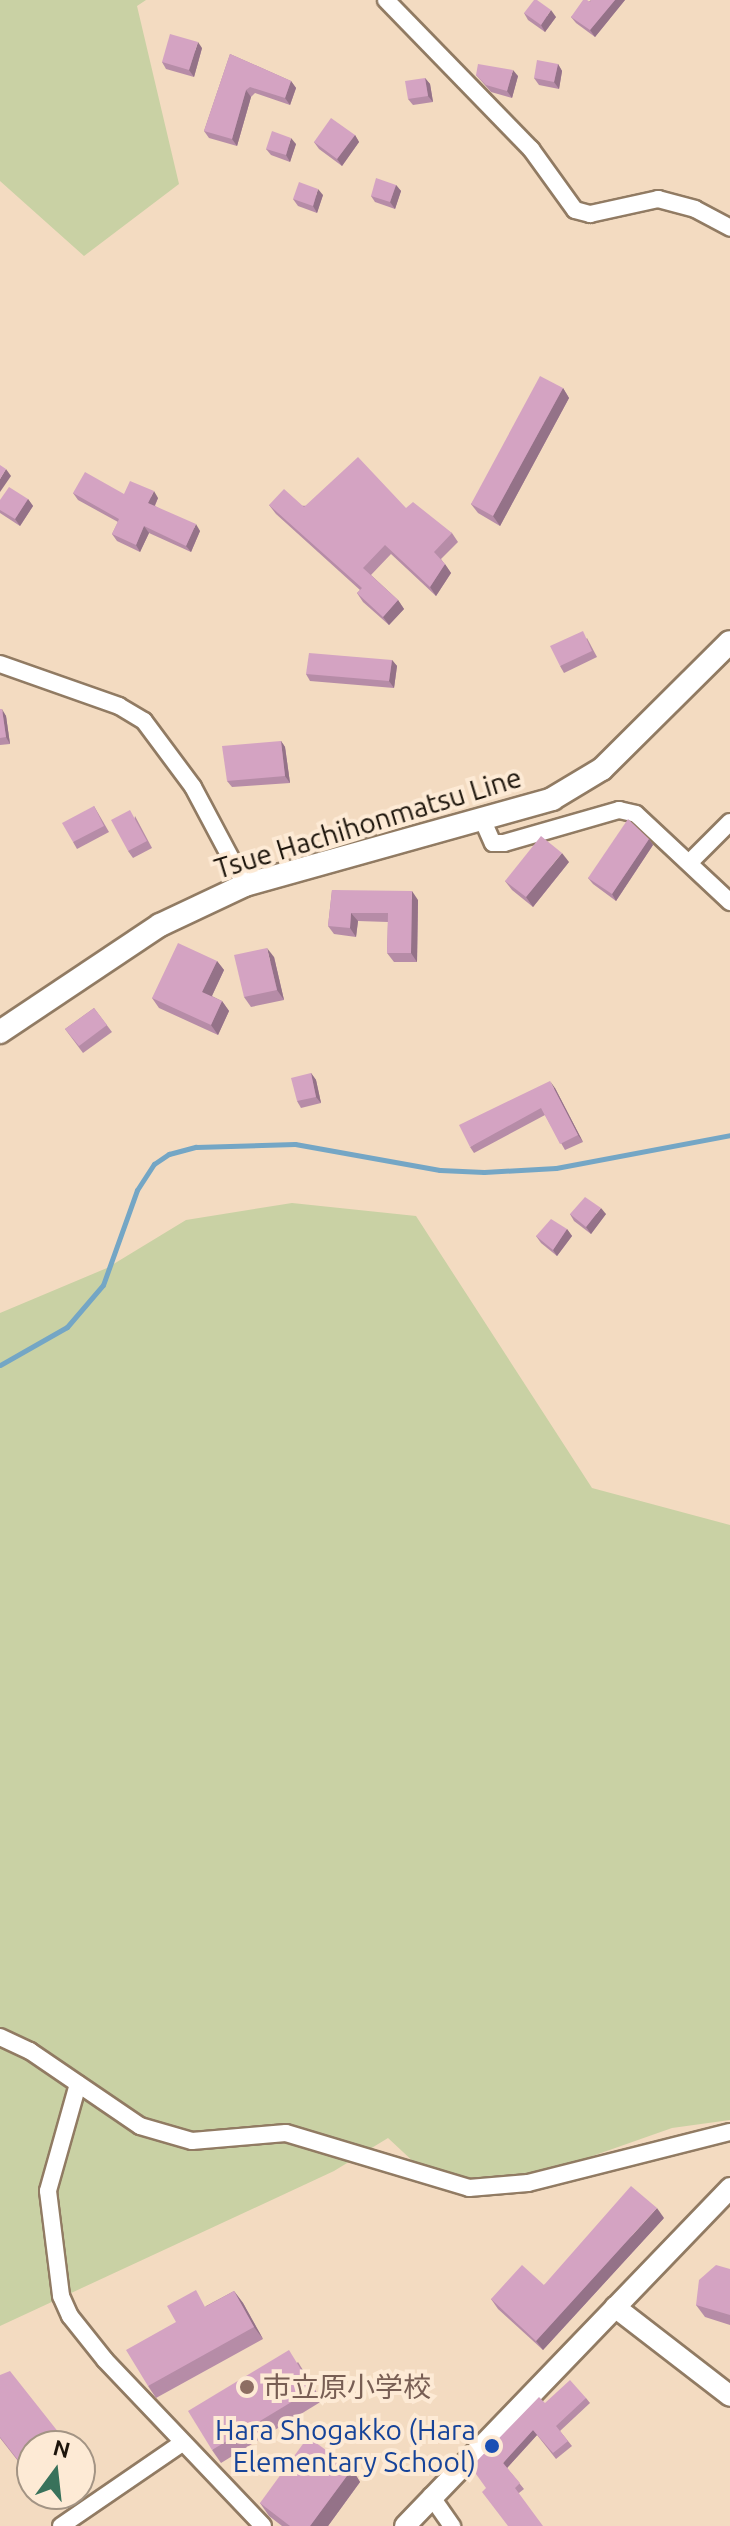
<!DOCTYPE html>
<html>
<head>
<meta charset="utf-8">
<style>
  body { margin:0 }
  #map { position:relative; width:730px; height:2526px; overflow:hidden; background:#f3dbc1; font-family:Ubuntu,"Noto Sans JP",sans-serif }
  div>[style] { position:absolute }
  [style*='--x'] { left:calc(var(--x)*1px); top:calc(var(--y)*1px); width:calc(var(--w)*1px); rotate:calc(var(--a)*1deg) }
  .green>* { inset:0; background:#c9d1a4 }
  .stream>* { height:5px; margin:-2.5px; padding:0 2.5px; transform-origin:2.5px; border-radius:2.5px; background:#74a6c5 }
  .roads { filter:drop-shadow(2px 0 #917b63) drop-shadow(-2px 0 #917b63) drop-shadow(0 2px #917b63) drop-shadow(0 -2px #917b63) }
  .minor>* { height:16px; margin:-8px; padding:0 8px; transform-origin:8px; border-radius:8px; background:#fff }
  .tertiary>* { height:20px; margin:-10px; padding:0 10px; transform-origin:10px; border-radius:10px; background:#fff }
  .secondary>* { height:22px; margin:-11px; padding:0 11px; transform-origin:11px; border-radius:11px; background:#fff }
  .wall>* { inset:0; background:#b68ca7 }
  .shaded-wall>* { inset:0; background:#947288 }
  .building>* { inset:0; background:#d4a3c2 }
  .dots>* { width:22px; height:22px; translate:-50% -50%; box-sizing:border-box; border:4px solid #fdead5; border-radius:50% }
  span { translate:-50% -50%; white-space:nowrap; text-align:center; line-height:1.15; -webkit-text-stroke:8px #fdead5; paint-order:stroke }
  .street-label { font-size:28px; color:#1c140b }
  .education-label { font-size:28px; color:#785e54 }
  .left { translate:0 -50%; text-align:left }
  .transit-label { font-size:28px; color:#164399 }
  .right { translate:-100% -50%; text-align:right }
  .north { position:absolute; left:16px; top:2430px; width:80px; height:80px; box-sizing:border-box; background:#fdead5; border:2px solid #a39484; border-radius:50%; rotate:15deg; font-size:22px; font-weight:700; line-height:32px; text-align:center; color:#1c140b }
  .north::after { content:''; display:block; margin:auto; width:28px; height:36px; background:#39725b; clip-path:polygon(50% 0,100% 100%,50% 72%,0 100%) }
</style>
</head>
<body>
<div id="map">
  <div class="green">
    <i style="clip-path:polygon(0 0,146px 0,137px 6px,179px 184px,84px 256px,0 181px)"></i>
    <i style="clip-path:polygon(292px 1203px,416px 1216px,592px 1488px,730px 1525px,730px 2120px,672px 2128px,513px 2184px,432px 2179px,388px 2138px,334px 2171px,0 2326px,0 1313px,107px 1268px,186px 1220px)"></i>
  </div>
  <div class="stream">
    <i style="--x:0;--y:1365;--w:77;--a:-29.6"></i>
    <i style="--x:67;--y:1327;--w:55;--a:-49.4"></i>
    <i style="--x:103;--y:1285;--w:101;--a:-70.3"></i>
    <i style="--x:137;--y:1190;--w:31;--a:-57"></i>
    <i style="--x:154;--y:1164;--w:18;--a:-34"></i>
    <i style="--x:169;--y:1154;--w:28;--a:-15"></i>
    <i style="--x:196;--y:1147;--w:99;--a:-1.7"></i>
    <i style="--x:295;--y:1144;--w:147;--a:10.2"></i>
    <i style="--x:440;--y:1170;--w:44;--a:2.6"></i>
    <i style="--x:484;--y:1172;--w:72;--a:-3.2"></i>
    <i style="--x:556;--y:1168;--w:177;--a:-10.7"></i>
  </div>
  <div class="roads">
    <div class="minor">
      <i style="--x:386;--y:0;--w:208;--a:45.8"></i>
      <i style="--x:531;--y:149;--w:75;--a:54.2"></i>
      <i style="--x:575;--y:210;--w:16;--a:15"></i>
      <i style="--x:590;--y:214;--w:70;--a:-12.4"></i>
      <i style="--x:658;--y:199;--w:38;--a:15"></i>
      <i style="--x:695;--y:209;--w:40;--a:28"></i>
      <i style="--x:0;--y:664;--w:126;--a:19.4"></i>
      <i style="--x:119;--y:706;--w:29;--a:31"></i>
      <i style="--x:144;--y:721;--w:82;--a:53.4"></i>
      <i style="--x:193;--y:787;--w:111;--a:62"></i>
      <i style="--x:483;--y:821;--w:24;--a:66"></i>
      <i style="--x:493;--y:843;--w:11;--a:0"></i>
      <i style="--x:504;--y:843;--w:120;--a:-16"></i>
      <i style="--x:619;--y:810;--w:17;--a:13"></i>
      <i style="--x:636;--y:814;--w:129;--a:43.1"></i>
      <i style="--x:689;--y:863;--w:58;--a:-45"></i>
      <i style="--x:0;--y:2037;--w:33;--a:25"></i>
      <i style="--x:30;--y:2051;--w:133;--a:34.3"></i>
      <i style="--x:140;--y:2126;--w:54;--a:16.1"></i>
      <i style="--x:192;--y:2141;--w:94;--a:-4.9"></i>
      <i style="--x:286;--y:2133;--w:191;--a:16.7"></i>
      <i style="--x:469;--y:2188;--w:59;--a:-4.8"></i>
      <i style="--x:528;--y:2183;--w:208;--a:-14.2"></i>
      <i style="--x:78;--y:2084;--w:111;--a:105.7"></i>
      <i style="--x:48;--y:2191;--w:106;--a:82.9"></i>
      <i style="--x:61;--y:2296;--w:22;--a:66"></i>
      <i style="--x:70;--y:2316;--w:56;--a:51.5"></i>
      <i style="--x:105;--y:2360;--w:229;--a:46.4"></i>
      <i style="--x:431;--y:2496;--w:37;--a:55"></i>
      <i style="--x:61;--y:2526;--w:147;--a:-34.4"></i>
    </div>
    <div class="tertiary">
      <i style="--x:615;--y:2307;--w:145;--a:37.7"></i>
      <i style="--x:405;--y:2526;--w:469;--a:-46.1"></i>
    </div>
    <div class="secondary">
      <i style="--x:0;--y:1032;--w:192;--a:-33.8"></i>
      <i style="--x:160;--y:925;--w:94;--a:-25.2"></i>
      <i style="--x:245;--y:885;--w:319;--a:-15.6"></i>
      <i style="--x:552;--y:799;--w:58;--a:-31"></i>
      <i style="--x:602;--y:769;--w:180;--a:-44.8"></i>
    </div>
  </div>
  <div class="wall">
    <i style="clip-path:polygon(591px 0,625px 0,595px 37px,576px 23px,571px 17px)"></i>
    <i style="clip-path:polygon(524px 13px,556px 17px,545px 32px,528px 20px)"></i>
    <i style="clip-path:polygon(202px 48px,194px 77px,166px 69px,162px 62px)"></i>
    <i style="clip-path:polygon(230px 54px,291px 81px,296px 88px,290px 105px,255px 93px,251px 97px,237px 146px,209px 138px,204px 131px)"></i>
    <i style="clip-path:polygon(558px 64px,562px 71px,559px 89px,539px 85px,534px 78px)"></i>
    <i style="clip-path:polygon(476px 75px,518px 76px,512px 98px,491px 92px)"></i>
    <i style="clip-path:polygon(425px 78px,430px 84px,433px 102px,413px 105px,408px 99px)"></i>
    <i style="clip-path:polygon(355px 135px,359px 142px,342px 166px,319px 149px,314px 142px)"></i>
    <i style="clip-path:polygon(296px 144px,290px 162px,271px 155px,266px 149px)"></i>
    <i style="clip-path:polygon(396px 185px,401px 191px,395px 209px,375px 202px,371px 196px)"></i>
    <i style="clip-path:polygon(323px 195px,317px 213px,298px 206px,293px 199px)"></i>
    <i style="clip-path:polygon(563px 388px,569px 398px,500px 526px,478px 513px,471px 504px)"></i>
    <i style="clip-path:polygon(73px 493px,124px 494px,158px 498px,155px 506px,200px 531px,191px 552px,149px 533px,140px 552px,117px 541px,112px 534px,118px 522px,78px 500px)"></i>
    <i style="clip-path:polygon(28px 499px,33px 506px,20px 526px,0 513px,0 500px)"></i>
    <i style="clip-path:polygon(269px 505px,406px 508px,452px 533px,458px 542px,441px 559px,451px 573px,436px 596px,391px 554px,371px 575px,398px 600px,404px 609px,389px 625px,363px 602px,357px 593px,360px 590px,276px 514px)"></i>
    <i style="clip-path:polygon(587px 638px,597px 657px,564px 673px,560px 666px)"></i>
    <i style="clip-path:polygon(392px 660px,397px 666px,394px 688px,310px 681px,306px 674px)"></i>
    <i style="clip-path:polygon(0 709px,6px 716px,10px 744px,0 745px)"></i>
    <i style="clip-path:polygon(281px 741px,285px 747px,290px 783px,232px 787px,227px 781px)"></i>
    <i style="clip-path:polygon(94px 806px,109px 832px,77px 849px,73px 842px)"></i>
    <i style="clip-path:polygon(135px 816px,152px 848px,133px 858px,128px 851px)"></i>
    <i style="clip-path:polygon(649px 839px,653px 845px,616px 901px,593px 884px,588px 878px)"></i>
    <i style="clip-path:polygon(569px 862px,533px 907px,512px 890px,505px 881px)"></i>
    <i style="clip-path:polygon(332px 890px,418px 900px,417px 962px,394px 962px,387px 953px,388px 922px,358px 921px,356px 937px,334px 934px,328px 926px)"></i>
    <i style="clip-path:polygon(274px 957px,284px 1000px,251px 1007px,244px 997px)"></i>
    <i style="clip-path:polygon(217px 961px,224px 970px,212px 996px,222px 1001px,229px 1011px,218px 1035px,159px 1008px,152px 998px)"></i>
    <i style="clip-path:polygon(94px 1008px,112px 1032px,83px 1053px,65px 1029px)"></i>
    <i style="clip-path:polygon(311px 1073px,316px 1080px,321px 1103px,301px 1108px,297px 1101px)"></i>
    <i style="clip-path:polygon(555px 1088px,583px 1142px,565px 1150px,545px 1115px,474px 1153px,470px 1147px)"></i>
    <i style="clip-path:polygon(570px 1214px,606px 1214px,591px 1234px,574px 1221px)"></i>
    <i style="clip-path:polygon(567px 1229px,572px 1236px,557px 1256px,541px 1243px,536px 1236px)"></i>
    <i style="clip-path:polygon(664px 2218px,543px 2350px,498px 2309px,491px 2299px,544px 2285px)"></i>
    <i style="clip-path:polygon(730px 2269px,730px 2325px,705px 2317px,696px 2305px)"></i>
    <i style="clip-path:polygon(234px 2291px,243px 2303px,263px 2339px,156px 2398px,148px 2386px,206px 2306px)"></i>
    <i style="clip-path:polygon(298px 2362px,322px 2401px,221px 2463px,212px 2450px)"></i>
    <i style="clip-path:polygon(0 2375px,63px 2438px,69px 2446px,32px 2446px,32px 2479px,0 2438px)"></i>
    <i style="clip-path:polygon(586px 2398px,590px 2403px,560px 2431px,572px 2446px,556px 2459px,537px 2435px,507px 2468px,524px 2489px,519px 2493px,486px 2488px,545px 2403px)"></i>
    <i style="clip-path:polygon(352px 2469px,360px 2482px,328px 2526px,282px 2526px,269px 2516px,260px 2503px)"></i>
  </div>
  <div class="shaded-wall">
    <i style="clip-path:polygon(615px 0,625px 0,595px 37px,590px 30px)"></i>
    <i style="clip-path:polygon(551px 10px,556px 17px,545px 32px,541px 25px)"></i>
    <i style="clip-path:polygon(198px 42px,202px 48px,194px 77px,189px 70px)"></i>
    <i style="clip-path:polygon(558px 64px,562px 71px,559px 89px,554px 82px)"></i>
    <i style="clip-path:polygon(513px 70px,518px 76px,512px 98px,507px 91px)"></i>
    <i style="clip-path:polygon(425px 78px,430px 84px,433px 102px,428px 96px)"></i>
    <i style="clip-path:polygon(291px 81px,296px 88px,290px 105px,285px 98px)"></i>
    <i style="clip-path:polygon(246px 90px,251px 97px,237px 146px,232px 139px)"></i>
    <i style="clip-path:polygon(355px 135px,359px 142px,342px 166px,337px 159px)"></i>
    <i style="clip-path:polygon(291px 138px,296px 144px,290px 162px,286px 155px)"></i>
    <i style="clip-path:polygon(396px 185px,401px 191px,395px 209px,390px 202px)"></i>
    <i style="clip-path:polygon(318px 189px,323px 195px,317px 213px,313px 206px)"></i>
    <i style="clip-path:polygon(563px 388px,569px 398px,500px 526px,493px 516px)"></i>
    <i style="clip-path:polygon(6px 469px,11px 476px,0 492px,0 479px)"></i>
    <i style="clip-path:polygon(154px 491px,158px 498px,153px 509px,148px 503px)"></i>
    <i style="clip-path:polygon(28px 499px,33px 506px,20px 526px,15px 519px)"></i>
    <i style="clip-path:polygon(196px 524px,200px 531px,191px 552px,186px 546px)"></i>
    <i style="clip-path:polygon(144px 526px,149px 533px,140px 552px,136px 545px)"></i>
    <i style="clip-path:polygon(445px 564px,451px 573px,436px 596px,430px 587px)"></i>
    <i style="clip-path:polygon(398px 600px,404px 609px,389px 625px,383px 617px)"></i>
    <i style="clip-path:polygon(392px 660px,397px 666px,394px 688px,389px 681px)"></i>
    <i style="clip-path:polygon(2px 709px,6px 716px,10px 744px,6px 737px)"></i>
    <i style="clip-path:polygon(281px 741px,285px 747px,290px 783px,285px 776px)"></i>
    <i style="clip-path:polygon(649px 839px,653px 845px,616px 901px,612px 894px)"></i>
    <i style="clip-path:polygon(562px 853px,569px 862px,533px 907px,526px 897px)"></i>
    <i style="clip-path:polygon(412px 891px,418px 900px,417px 962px,411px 953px)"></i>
    <i style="clip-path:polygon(351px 913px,358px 921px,356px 937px,350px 928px)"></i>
    <i style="clip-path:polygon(267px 948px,274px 957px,284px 1000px,277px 990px)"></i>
    <i style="clip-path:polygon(217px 961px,224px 970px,209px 1002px,202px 992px)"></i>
    <i style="clip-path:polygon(222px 1001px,229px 1011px,218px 1035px,211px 1025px)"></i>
    <i style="clip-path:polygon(311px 1073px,316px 1080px,321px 1103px,316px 1097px)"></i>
    <i style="clip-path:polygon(550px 1081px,555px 1088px,583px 1142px,578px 1135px)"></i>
    <i style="clip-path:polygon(601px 1208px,606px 1214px,591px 1234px,586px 1227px)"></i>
    <i style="clip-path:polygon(567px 1229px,572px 1236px,557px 1256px,553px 1250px)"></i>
    <i style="clip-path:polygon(657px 2208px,664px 2218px,543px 2350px,536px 2341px)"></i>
    <i style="clip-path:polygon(234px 2291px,243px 2303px,263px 2339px,254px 2327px)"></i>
    <i style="clip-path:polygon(533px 2430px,537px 2435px,507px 2468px,503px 2463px)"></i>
    <i style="clip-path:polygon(352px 2469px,360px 2482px,328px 2526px,310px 2526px)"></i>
  </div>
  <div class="building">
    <i style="clip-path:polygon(534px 0,537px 0,551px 10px,541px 25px,524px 13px)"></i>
    <i style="clip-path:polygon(583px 0,587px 0,590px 2px,591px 0,615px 0,590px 30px,571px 17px)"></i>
    <i style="clip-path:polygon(170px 34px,198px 42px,189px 70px,162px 62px)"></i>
    <i style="clip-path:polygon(230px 54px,291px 81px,285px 98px,250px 87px,246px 90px,232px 139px,204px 131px)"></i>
    <i style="clip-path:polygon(537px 60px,558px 64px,554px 82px,534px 78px)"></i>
    <i style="clip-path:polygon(478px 64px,513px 70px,507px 91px,486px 85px,476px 75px)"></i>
    <i style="clip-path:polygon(425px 78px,428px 96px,408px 99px,405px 81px)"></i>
    <i style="clip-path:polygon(331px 118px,355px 135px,337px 159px,314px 142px)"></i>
    <i style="clip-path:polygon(272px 131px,291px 138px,286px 155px,266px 149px)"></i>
    <i style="clip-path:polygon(376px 178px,396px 185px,390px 202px,371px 196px)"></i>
    <i style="clip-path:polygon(299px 182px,318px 189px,313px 206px,293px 199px)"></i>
    <i style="clip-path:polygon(540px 376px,563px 388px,493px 516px,471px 504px)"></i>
    <i style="clip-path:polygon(358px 457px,406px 508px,413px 502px,452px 533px,434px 552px,445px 564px,430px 587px,385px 545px,363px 568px,398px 600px,383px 617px,357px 593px,362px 588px,269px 505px,284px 489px,304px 507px)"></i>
    <i style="clip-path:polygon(0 465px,6px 469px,0 479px)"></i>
    <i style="clip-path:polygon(85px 472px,124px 494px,130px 481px,154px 491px,148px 503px,196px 524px,186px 546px,144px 526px,136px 545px,112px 534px,119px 519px,73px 493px)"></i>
    <i style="clip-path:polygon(9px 487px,28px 499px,15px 519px,0 510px,0 500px)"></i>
    <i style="clip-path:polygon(583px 631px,592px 651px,560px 666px,550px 646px)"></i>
    <i style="clip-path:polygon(309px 653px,392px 660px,389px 681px,306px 674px)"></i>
    <i style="clip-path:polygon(0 709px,2px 709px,6px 737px,0 738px)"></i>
    <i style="clip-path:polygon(281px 741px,285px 776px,227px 781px,222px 746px)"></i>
    <i style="clip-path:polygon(94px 806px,104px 826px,73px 842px,62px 823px)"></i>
    <i style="clip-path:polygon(130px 810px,147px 841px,128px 851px,111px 820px)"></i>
    <i style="clip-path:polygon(628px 819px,649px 839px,612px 894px,588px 878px)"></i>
    <i style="clip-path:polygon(541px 836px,562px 853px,526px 897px,505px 881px)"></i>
    <i style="clip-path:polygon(332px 890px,412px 891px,411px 953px,387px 953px,388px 913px,351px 913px,350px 928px,328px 926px)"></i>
    <i style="clip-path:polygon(178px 943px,217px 961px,202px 992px,222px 1001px,211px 1025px,152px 998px)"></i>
    <i style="clip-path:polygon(267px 948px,277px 990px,244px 997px,234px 955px)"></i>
    <i style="clip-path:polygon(94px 1008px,107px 1025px,79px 1046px,65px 1029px)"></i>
    <i style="clip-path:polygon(311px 1073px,316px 1097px,297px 1101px,291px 1078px)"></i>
    <i style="clip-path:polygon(550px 1081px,578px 1135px,560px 1144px,541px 1108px,470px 1147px,459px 1125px)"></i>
    <i style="clip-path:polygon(585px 1197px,601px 1208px,586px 1227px,570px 1214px)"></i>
    <i style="clip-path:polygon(551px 1219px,567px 1229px,553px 1250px,536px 1236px)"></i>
    <i style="clip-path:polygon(631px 2186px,657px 2208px,536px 2341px,491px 2299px,522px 2265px,544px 2285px)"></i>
    <i style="clip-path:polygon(716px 2265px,730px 2269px,730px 2315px,696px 2305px,699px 2280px)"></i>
    <i style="clip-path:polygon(196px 2290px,205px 2307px,234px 2291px,254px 2327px,148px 2386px,126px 2350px,176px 2322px,167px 2306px)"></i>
    <i style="clip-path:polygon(289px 2350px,313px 2389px,212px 2450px,188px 2411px)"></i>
    <i style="clip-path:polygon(10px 2371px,63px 2438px,53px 2446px,32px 2446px,32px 2463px,25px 2469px,0 2437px,0 2375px)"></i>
    <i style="clip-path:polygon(570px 2380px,586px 2398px,556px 2426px,568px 2441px,553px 2453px,533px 2430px,503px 2463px,520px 2483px,515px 2488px,543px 2526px,508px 2526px,482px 2492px,486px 2488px,471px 2467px,539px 2397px,545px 2403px)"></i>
    <i style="clip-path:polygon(308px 2437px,352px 2469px,310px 2526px,290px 2526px,260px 2503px)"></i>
  </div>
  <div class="dots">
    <i style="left:247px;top:2387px;background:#8d6e63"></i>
    <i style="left:492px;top:2446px;background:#1a4fb4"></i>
  </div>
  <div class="street-label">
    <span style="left:368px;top:823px;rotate:-17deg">Tsue Hachihonmatsu Line</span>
  </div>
  <div class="education-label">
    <span class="left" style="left:263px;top:2387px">市立原小学校</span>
  </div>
  <div class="transit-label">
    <span class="right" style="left:476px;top:2446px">Hara Shogakko (Hara<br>Elementary School)</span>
  </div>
  <div class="north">N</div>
</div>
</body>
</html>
